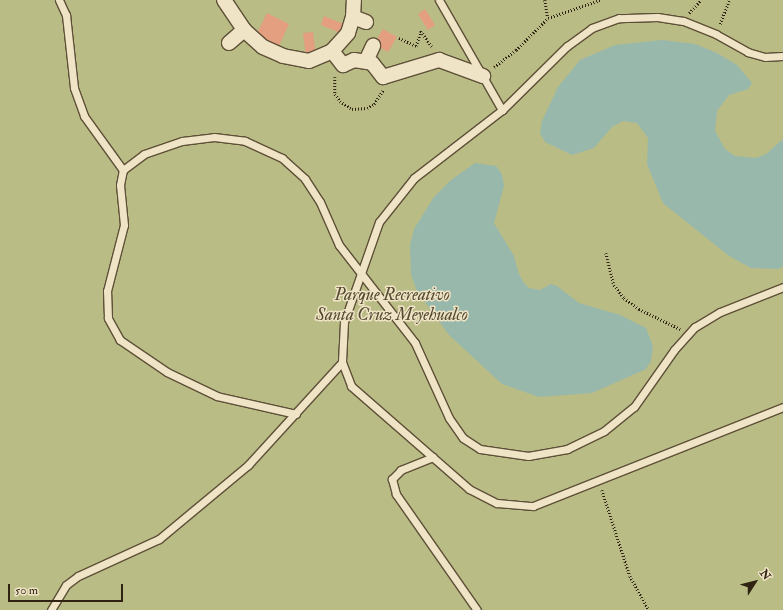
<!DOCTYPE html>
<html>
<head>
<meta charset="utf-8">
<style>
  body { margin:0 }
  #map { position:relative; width:783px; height:610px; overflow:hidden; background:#e8d5a7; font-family:"IM FELL Double Pica",serif }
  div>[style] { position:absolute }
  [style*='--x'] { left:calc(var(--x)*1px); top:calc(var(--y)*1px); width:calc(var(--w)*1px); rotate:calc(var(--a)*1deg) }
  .green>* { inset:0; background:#b9bc85 }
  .water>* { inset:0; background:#98b8ac }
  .building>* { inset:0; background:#e39f7f }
  .path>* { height:2.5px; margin-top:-1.25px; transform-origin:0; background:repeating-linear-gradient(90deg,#302313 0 1px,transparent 0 3px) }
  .roads { filter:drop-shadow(1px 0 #5e5038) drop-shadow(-1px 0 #5e5038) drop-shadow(0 1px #5e5038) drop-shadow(0 -1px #5e5038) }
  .lane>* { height:7px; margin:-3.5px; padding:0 3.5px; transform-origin:3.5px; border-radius:3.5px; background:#f0e4c6 }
  .street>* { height:14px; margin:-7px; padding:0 7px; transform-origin:7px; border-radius:7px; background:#f0e4c6 }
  span { translate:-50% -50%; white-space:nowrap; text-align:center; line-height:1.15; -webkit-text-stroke:3px #f0e4c6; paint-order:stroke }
  .park-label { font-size:17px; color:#524930; font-style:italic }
  .north { position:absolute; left:735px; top:562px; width:40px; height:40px; -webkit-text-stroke:3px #f0e4c6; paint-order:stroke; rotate:54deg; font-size:11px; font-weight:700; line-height:16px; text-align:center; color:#302313 }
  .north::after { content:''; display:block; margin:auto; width:14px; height:18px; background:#302313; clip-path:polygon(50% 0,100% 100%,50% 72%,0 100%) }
  .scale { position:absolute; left:8px; top:584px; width:115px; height:18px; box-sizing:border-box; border:2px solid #302313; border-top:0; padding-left:5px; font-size:12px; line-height:14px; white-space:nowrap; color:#302313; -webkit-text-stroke:3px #f0e4c6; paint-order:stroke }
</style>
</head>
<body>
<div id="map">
  <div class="green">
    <i style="clip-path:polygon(0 0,783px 0,783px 610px,0 610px)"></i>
  </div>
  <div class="water">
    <i style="clip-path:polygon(662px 40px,695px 44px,717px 53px,737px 65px,752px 83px,748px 89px,729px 95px,717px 111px,715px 131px,725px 149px,735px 156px,756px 158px,766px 154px,783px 139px,783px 266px,779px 269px,751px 268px,729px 256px,663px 203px,647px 164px,648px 138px,637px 123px,623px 121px,612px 127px,594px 148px,572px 155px,545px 142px,540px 133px,542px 121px,558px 87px,580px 60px,615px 45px)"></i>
    <i style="clip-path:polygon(475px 163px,496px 166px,502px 174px,504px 186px,494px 223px,514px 256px,519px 274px,524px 283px,529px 288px,540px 290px,551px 284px,557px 286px,579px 303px,620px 315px,646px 328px,653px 346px,651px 361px,646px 369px,592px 393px,539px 397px,502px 384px,449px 335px,417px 291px,411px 275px,410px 245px,414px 229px,434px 197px,451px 180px)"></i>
  </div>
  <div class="building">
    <i style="clip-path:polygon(425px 9px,435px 25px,428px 30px,418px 14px)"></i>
    <i style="clip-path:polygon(267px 13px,289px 24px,278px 48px,255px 37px)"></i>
    <i style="clip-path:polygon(324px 16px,346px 25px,343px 34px,321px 25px)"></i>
    <i style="clip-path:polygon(383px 29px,397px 37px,388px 52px,374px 44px)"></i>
    <i style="clip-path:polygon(313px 32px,316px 56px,306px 57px,303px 33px)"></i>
  </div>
  <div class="path">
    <i style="--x:545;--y:0;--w:18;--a:81"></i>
    <i style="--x:689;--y:13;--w:18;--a:-47"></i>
    <i style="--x:720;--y:24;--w:26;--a:-69"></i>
    <i style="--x:399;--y:38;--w:19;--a:25"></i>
    <i style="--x:416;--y:46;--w:16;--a:-72"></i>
    <i style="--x:421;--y:31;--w:19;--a:55"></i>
    <i style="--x:494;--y:67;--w:28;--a:-38"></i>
    <i style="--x:516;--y:50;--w:45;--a:-45"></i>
    <i style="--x:548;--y:18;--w:55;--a:-19.1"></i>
    <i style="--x:335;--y:77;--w:17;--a:90"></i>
    <i style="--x:335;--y:94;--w:9;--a:54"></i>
    <i style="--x:340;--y:101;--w:14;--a:34"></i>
    <i style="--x:352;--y:109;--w:15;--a:-4"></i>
    <i style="--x:367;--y:108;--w:8;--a:-30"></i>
    <i style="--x:374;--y:104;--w:17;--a:-57"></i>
    <i style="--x:606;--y:253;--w:33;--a:76"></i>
    <i style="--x:614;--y:285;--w:16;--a:52"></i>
    <i style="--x:624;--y:298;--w:19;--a:36"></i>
    <i style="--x:639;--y:309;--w:46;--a:26"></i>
    <i style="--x:602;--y:490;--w:90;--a:72"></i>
    <i style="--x:630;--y:576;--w:39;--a:61"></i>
  </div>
  <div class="roads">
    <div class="lane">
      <i style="--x:59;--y:0;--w:17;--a:65"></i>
      <i style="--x:66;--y:15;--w:73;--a:83.7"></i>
      <i style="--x:74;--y:88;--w:30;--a:70"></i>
      <i style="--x:84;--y:116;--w:67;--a:54.2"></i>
      <i style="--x:439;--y:0;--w:127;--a:60.2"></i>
      <i style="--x:782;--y:56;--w:17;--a:177"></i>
      <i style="--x:765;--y:57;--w:18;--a:-164"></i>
      <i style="--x:748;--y:52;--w:37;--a:-151"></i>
      <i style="--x:716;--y:34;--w:35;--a:-158"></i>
      <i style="--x:683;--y:21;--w:26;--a:-171"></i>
      <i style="--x:657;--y:17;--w:38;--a:178"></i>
      <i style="--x:619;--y:18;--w:29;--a:160"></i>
      <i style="--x:592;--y:28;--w:31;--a:144"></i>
      <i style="--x:567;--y:46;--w:91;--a:135.4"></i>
      <i style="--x:502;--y:110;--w:111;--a:142.3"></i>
      <i style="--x:414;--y:178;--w:56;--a:128.5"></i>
      <i style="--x:379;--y:222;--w:106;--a:109.3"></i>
      <i style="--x:344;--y:322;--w:40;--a:92.9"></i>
      <i style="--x:342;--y:362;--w:26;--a:69"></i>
      <i style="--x:351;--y:386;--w:157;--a:41.1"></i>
      <i style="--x:469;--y:489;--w:31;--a:27"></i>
      <i style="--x:497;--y:503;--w:36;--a:5"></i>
      <i style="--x:533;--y:506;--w:269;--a:-21.6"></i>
      <i style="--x:296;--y:414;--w:81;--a:-167.2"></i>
      <i style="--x:217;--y:396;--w:55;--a:-154.4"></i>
      <i style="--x:167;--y:372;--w:57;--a:-145.8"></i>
      <i style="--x:120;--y:340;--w:25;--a:-119"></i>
      <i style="--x:108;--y:318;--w:27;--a:-92"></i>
      <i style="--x:107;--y:291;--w:68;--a:-75.6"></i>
      <i style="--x:124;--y:225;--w:40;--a:-95.7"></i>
      <i style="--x:120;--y:185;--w:15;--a:-79"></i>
      <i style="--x:123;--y:170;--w:26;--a:-37"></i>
      <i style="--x:144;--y:154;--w:40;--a:-18.9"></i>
      <i style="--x:182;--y:141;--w:32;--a:-7"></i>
      <i style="--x:214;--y:137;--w:31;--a:7"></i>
      <i style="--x:245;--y:141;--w:41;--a:24.7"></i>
      <i style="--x:282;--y:158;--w:31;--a:42"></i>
      <i style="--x:305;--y:179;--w:27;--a:57"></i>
      <i style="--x:320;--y:202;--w:47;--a:66.2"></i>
      <i style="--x:339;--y:245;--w:124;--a:52.2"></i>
      <i style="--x:415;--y:343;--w:82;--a:65.6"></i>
      <i style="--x:449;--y:418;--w:24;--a:55"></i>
      <i style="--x:463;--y:438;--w:20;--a:33"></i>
      <i style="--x:480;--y:449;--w:49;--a:8.3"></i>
      <i style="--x:528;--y:456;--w:40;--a:-10"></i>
      <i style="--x:567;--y:449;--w:41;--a:-25.9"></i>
      <i style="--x:604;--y:431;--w:38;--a:-39"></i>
      <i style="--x:634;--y:407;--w:70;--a:-54.9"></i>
      <i style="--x:674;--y:350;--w:31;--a:-48"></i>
      <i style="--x:695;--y:327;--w:29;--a:-31"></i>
      <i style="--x:720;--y:312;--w:68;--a:-21.6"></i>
      <i style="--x:433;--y:457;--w:35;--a:158"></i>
      <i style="--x:401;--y:470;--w:13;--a:135"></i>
      <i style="--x:392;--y:479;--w:16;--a:75"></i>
      <i style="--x:396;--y:494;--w:141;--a:55.1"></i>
      <i style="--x:51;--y:610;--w:29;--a:-59"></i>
      <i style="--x:66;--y:585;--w:15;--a:-37"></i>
      <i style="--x:78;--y:576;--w:89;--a:-24.6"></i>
      <i style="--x:159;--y:539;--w:116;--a:-39.7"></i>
      <i style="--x:248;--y:465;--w:139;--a:-47.6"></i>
    </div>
    <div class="street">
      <i style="--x:224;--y:0;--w:36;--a:56"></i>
      <i style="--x:244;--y:30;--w:25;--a:42"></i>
      <i style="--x:263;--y:47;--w:22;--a:24"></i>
      <i style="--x:283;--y:56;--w:26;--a:11"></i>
      <i style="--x:309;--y:61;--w:25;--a:-23"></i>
      <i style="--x:332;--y:51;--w:24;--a:-48"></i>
      <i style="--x:348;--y:33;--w:17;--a:-73"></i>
      <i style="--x:353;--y:17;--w:17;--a:-87"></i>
      <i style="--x:353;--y:17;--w:14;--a:21"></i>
      <i style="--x:229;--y:43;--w:20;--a:-41"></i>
      <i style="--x:332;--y:51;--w:18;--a:52"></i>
      <i style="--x:343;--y:65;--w:12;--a:-24"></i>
      <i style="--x:354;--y:60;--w:18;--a:9"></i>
      <i style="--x:372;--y:63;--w:18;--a:52"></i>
      <i style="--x:383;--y:77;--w:59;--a:-16.9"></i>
      <i style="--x:439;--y:60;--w:47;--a:20"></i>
      <i style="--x:366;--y:61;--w:17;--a:-65"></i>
    </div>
  </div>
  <div class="park-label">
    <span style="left:392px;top:305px">Parque Recreativo<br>Santa Cruz Meyehualco</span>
  </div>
  <div class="north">N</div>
  <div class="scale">50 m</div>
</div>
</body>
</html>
